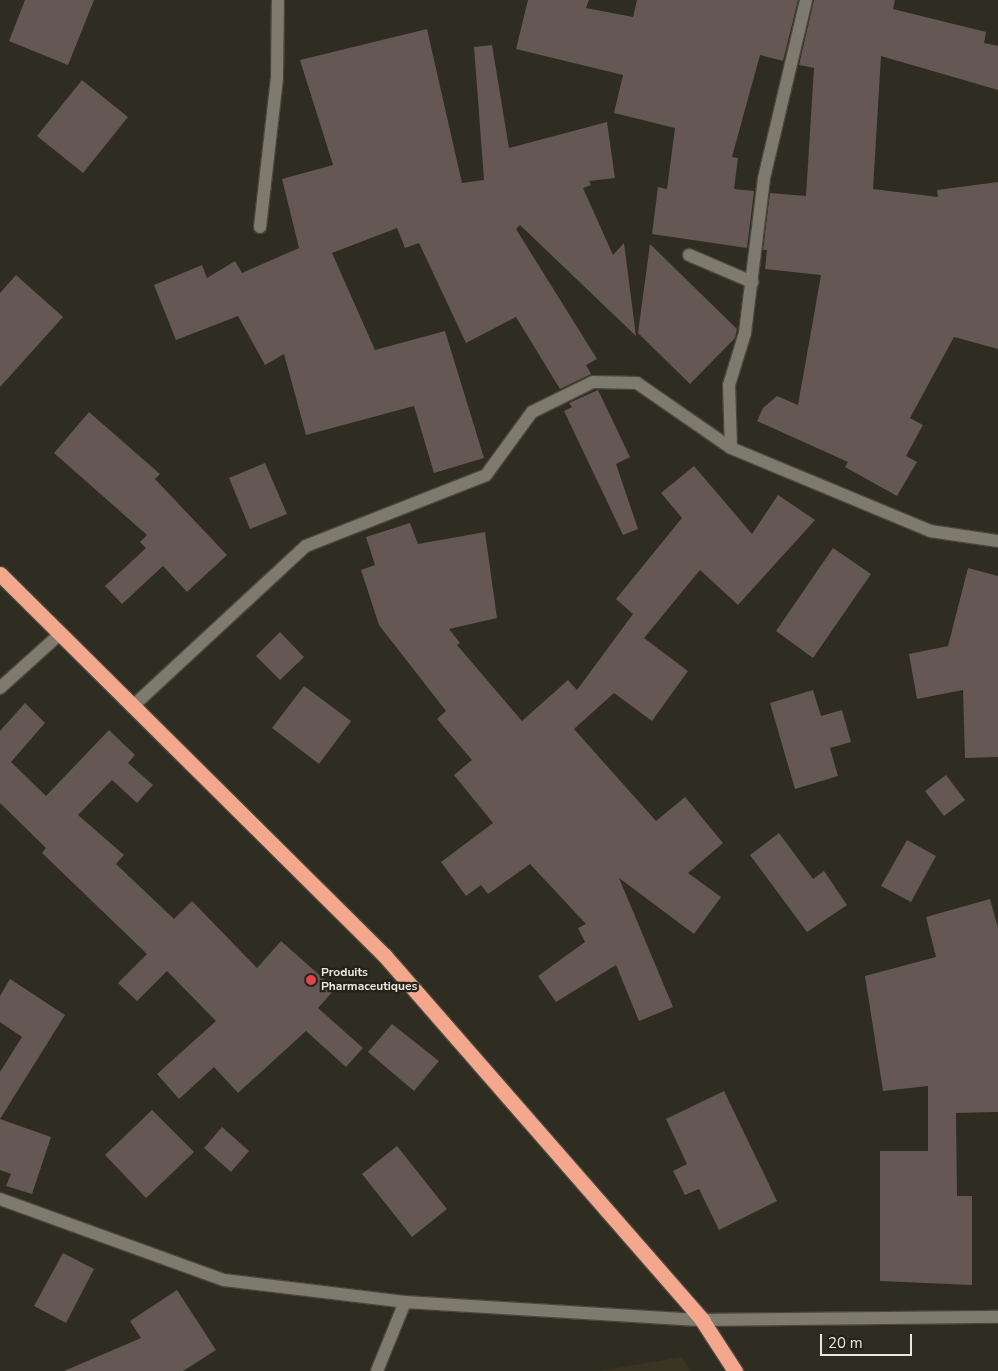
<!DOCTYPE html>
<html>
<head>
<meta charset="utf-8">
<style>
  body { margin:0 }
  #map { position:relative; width:998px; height:1371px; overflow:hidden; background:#2f2c21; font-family:"Nunito Sans",sans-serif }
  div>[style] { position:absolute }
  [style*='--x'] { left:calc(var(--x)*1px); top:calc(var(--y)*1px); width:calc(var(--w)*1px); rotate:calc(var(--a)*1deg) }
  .built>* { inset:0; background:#393422 }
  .building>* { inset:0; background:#655753 }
  .roads { filter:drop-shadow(1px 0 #49473d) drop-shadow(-1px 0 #49473d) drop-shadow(0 1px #49473d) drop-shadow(0 -1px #49473d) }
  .minor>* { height:12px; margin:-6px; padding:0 6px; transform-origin:6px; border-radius:6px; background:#7e7a6d }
  .highway>* { height:15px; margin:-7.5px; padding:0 7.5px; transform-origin:7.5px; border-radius:7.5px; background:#f3a78d }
  .dots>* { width:14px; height:14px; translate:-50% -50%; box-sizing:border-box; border:2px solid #252218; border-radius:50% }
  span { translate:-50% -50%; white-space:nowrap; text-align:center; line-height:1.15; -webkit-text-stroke:4.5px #252218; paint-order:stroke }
  .poi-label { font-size:12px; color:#e9e7e0; font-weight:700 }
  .left { translate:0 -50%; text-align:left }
  .scale { position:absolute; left:820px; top:1334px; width:92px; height:22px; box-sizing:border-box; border:2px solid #e9e7e0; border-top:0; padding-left:6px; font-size:15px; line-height:18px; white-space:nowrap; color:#e9e7e0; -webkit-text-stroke:4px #252218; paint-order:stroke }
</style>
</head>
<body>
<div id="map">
  <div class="built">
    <i style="clip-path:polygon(682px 1357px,691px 1371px,599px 1371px)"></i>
  </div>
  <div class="building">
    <i style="clip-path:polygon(25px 0,94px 0,68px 65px,9px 41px)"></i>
    <i style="clip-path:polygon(528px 0,589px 0,586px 8px,633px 17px,637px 0,798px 0,783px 61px,760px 55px,732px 157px,738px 158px,734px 189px,754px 191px,747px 248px,652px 234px,658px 187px,667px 189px,675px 128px,614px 113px,623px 75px,516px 49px)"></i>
    <i style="clip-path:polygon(814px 0,895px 0,893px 9px,986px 32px,984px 43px,998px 46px,998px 90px,881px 56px,873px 189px,938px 197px,937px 190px,998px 182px,998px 349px,954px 337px,910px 418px,923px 425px,906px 456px,917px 462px,897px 496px,845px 467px,848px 462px,757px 421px,763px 408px,777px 396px,798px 405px,821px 275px,765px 269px,767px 250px,763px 250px,770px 193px,806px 196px,814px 68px,799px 65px)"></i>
    <i style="clip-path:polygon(427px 29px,462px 183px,484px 180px,474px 47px,492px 45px,509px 148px,607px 122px,615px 178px,589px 181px,591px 185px,583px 188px,613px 255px,624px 243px,636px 336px,520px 225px,516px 229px,597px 359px,586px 365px,591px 374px,560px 389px,516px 317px,466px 343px,419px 243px,405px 248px,397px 228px,332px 253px,375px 350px,445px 331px,484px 458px,434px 473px,414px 406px,306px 435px,284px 354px,265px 365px,238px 316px,176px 340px,154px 285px,202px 265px,207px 278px,235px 261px,242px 273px,299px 248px,282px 179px,333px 165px,300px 60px)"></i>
    <i style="clip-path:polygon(82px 80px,128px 117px,83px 173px,37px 136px)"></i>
    <i style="clip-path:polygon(650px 244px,737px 329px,735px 338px,690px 384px,638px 333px)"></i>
    <i style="clip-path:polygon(16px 275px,63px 317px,0 387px,0 293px)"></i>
    <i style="clip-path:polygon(598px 390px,630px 457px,616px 464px,638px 529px,623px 535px,564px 411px,572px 407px,569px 403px)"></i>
    <i style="clip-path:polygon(89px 412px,160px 474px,155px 479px,227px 555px,187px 592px,163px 566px,122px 604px,105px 586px,146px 548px,140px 542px,147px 535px,54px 453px)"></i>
    <i style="clip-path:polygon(265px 463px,287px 514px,250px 529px,229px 478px)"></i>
    <i style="clip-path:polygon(694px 466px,752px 534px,778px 495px,815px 520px,738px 605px,700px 570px,644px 638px,688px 671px,652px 721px,614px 693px,574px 729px,656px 821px,685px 797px,723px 843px,688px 873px,721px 897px,694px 934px,619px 878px,673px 1007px,639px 1021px,616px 965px,556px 1002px,538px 976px,585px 942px,578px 928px,586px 924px,530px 864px,488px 894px,481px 885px,466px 896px,441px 862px,493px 823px,454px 775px,472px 760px,437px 719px,446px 711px,379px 625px,361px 570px,375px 565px,366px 537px,410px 523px,418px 544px,485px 532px,497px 618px,449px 629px,460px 643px,457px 645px,522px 721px,568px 680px,577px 690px,633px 614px,616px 599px,682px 518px,661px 493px)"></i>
    <i style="clip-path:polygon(833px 548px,871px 574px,813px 658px,776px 631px)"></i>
    <i style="clip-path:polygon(968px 568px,998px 576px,998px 757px,965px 758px,963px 690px,917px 699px,909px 654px,948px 646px)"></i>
    <i style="clip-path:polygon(280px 632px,304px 657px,280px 680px,256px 656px)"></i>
    <i style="clip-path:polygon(304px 686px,351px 721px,319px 764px,272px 728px)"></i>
    <i style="clip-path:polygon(813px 690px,821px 716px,842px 710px,851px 742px,830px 748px,838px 776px,795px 789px,770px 703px)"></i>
    <i style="clip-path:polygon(25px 703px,45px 723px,11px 762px,46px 796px,109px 730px,135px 755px,128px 763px,153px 785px,137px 803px,112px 780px,78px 815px,124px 855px,116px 864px,174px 919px,192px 901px,257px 968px,281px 941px,335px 989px,318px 1008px,363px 1048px,346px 1067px,306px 1031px,238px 1093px,214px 1067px,179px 1099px,157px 1074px,216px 1021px,167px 971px,137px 1001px,118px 983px,147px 954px,42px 853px,46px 848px,0 803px,0 731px)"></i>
    <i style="clip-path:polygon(946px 775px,965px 800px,944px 816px,925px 791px)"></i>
    <i style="clip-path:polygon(779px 833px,813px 879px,824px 871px,847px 905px,807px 932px,750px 855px)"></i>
    <i style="clip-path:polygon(907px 840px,936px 856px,911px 902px,881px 886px)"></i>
    <i style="clip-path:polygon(990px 899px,998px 928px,998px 1112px,956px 1113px,957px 1196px,972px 1196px,972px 1285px,880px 1281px,880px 1151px,928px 1151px,928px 1086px,883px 1091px,865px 976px,936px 957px,926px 917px)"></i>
    <i style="clip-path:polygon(10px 979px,65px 1015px,0 1119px,51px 1137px,32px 1194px,6px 1186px,11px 1174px,0 1170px,0 1072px,22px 1037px,0 1022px,0 996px)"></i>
    <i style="clip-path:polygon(392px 1024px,439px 1061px,414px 1091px,368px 1052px)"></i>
    <i style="clip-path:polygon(724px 1091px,777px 1201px,719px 1230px,699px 1189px,685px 1195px,673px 1171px,687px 1164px,666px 1119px)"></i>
    <i style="clip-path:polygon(152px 1110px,194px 1152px,146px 1198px,105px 1155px)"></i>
    <i style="clip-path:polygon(222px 1127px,249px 1151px,231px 1172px,204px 1148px)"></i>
    <i style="clip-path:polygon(397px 1146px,447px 1209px,412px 1237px,362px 1174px)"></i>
    <i style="clip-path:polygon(63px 1253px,94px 1269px,66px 1323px,34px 1306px)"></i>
    <i style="clip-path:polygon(177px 1290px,216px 1350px,183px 1371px,64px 1371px,141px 1338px,130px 1321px)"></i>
  </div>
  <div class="roads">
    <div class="minor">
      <i style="--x:260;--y:227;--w:151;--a:-83.5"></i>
      <i style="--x:277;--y:77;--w:77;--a:-89.3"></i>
      <i style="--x:689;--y:255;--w:69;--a:23.2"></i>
      <i style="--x:731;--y:448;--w:63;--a:-91.8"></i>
      <i style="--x:729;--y:385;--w:54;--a:-72.9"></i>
      <i style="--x:745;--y:333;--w:156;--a:-83"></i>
      <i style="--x:764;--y:178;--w:183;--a:-76.7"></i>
      <i style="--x:0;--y:688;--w:82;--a:-42"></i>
      <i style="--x:133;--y:706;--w:236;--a:-42.8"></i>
      <i style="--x:306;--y:546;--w:193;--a:-21.5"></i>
      <i style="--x:486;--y:475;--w:78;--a:-53.9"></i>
      <i style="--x:532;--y:412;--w:68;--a:-26.2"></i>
      <i style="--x:593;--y:382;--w:44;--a:1.3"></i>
      <i style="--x:637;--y:383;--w:114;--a:34.7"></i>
      <i style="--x:731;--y:448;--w:216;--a:22.6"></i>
      <i style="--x:930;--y:531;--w:69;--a:8.4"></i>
      <i style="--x:0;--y:1199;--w:238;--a:19.9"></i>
      <i style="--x:224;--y:1280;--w:182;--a:6.9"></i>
      <i style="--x:405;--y:1302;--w:298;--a:3.5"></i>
      <i style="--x:702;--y:1320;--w:296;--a:-0.6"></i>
      <i style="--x:377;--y:1371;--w:74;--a:-67.9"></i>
    </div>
    <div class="highway">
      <i style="--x:0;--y:574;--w:542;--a:44.78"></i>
      <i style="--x:385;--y:956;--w:483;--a:48.9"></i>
      <i style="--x:702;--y:1320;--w:61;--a:57.1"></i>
    </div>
  </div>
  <div class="dots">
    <i style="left:311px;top:980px;background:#e0444e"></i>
  </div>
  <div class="poi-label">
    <span class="left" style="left:321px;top:980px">Produits<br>Pharmaceutiques</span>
  </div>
  <div class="scale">20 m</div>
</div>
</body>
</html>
